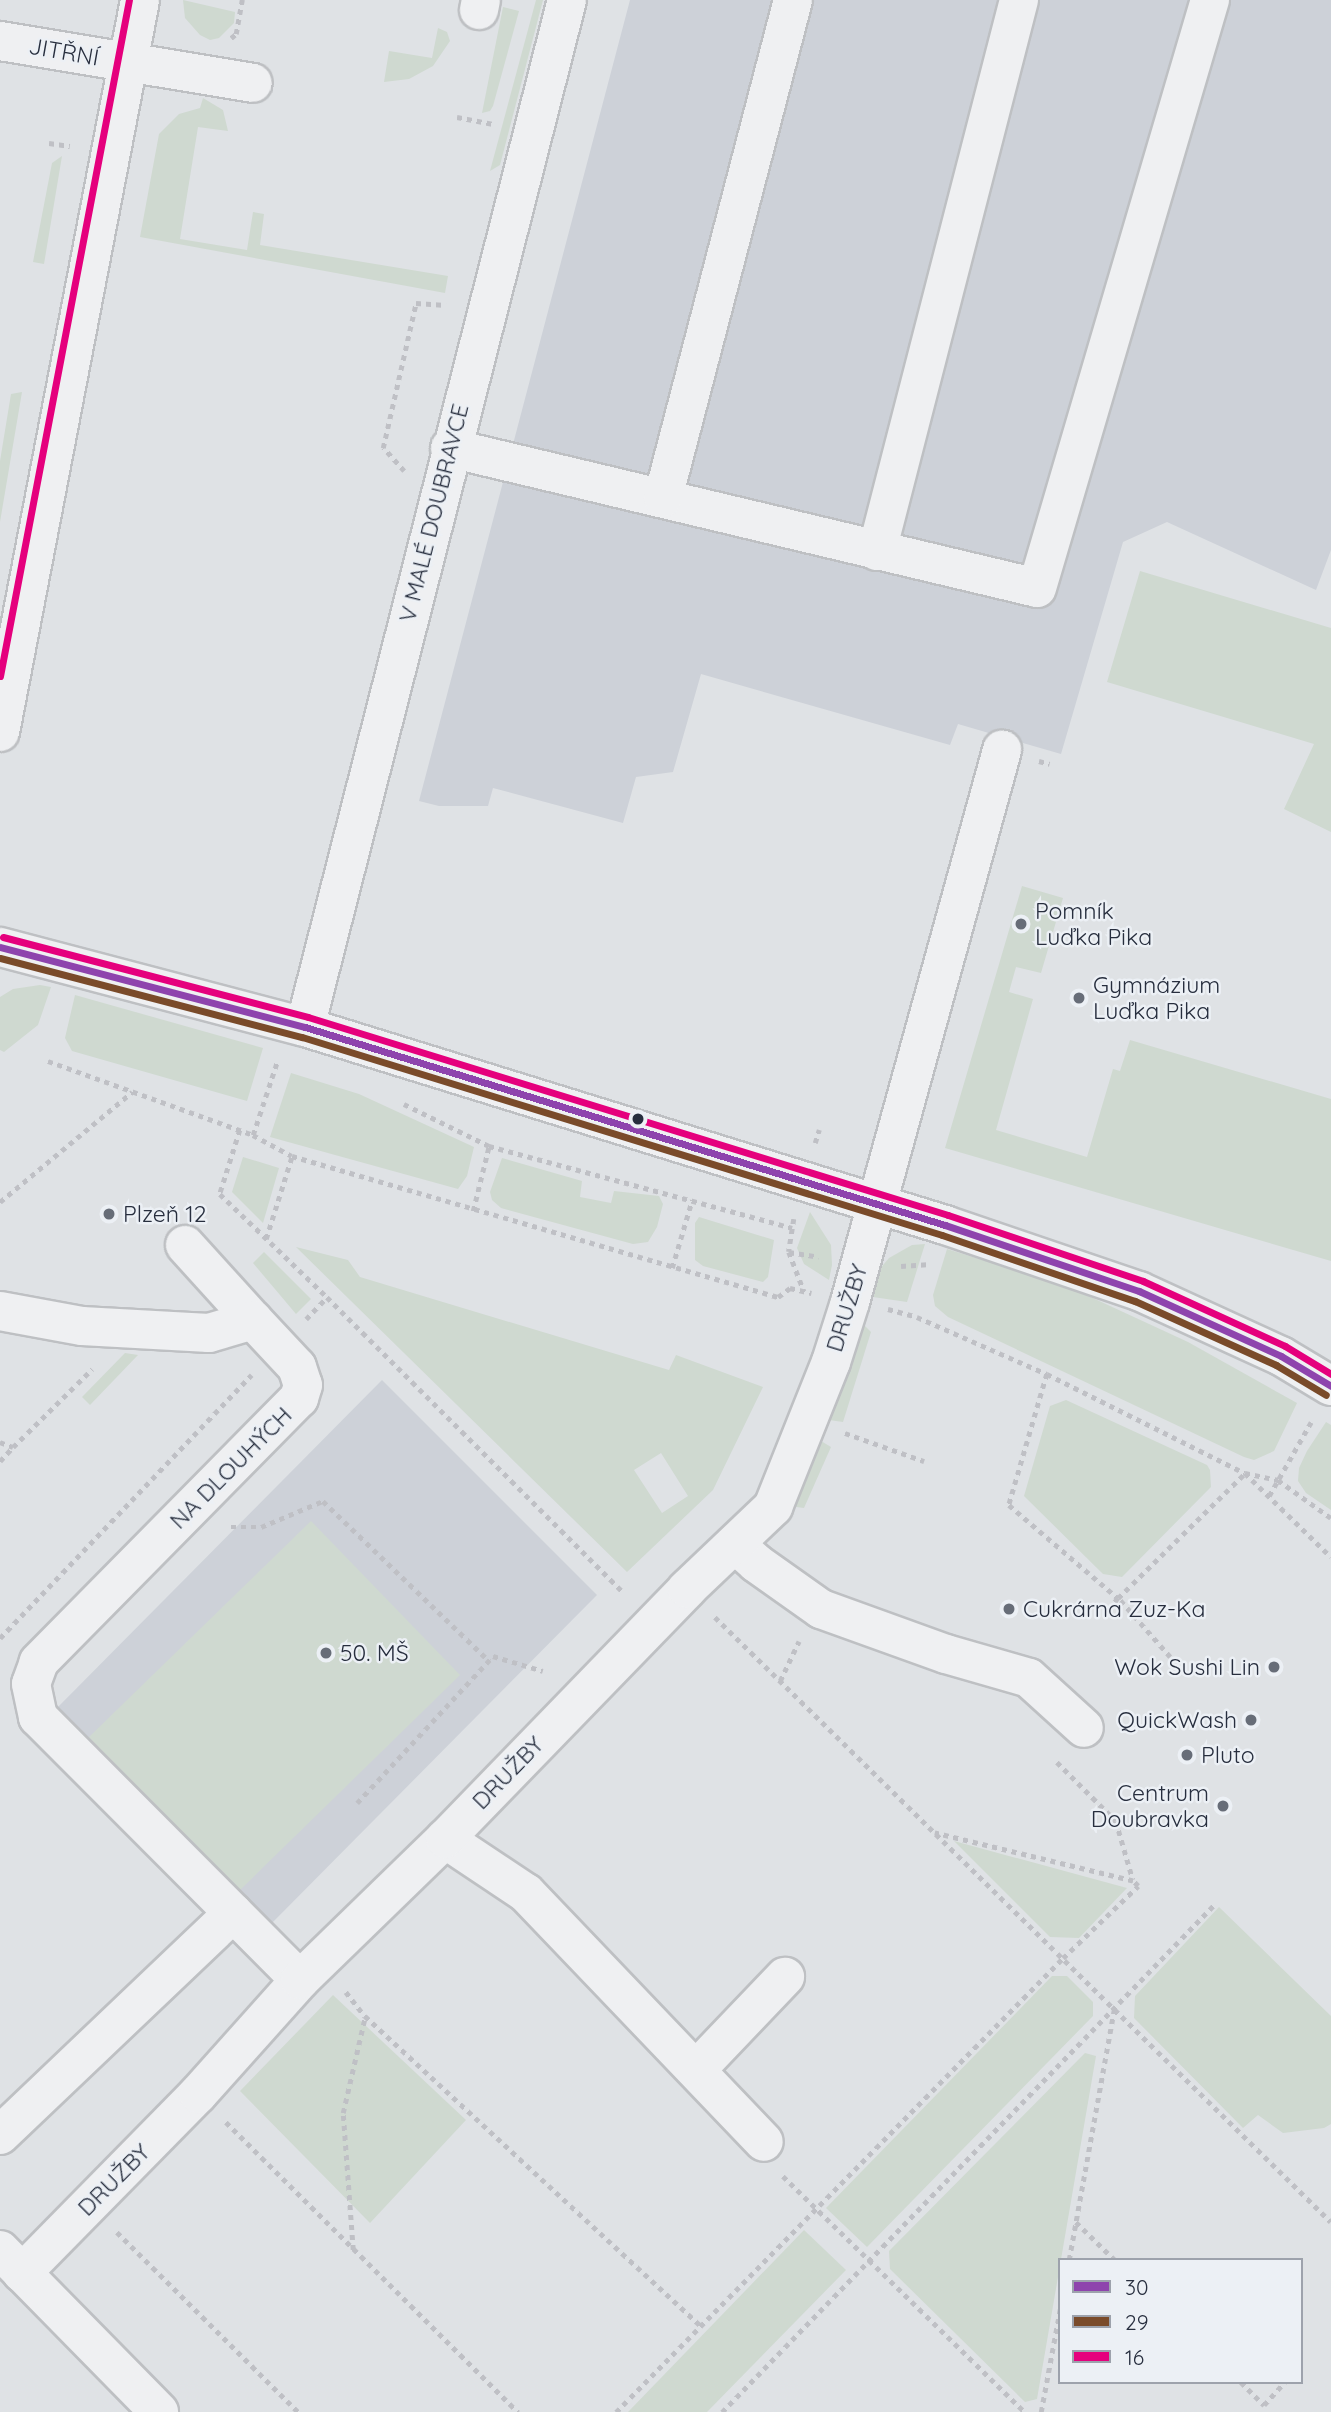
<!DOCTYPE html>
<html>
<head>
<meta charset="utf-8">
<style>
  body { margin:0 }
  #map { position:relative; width:1331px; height:2412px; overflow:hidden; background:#dfe2e5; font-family:Quicksand,sans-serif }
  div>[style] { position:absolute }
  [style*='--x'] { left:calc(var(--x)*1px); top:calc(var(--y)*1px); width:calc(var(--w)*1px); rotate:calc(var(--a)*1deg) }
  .built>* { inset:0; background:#cdd1d8 }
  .green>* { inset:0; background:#cfd9d0 }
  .path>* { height:4.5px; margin-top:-2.25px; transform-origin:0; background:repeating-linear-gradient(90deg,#bfc0c5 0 5px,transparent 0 10px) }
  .roads { filter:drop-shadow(2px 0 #bec0c3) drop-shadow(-2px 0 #bec0c3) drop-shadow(0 2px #bec0c3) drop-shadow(0 -2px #bec0c3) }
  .minor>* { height:38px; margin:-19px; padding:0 19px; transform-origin:19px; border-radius:19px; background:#eff0f2 }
  .bus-1>* { height:7px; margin:-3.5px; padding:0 3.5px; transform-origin:3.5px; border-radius:3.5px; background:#8e44ad }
  .bus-2>* { height:7px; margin:-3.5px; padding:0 3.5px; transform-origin:3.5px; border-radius:3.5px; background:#7a4b2a }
  .bus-3>* { height:7px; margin:-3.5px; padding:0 3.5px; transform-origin:3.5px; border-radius:3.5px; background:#e5007d }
  .dots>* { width:19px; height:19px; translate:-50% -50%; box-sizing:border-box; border:4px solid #ecf0f5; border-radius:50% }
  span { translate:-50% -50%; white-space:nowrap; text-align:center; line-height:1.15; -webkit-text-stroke:5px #ecf0f5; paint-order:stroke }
  .street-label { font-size:23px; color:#272e3e }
  .poi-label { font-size:23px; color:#272e3e }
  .left { translate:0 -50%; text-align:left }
  .right { translate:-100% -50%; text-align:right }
  .legend { position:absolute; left:1058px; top:2258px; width:245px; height:126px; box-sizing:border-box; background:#ecf0f5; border:2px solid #9da2ac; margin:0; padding:9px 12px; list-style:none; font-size:21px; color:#272e3e }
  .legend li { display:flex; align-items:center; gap:14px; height:35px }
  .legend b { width:35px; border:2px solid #9da2ac }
</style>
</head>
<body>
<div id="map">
  <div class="built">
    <i style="clip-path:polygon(630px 0,1331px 0,1331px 550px,1316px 590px,1167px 522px,1123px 542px,1061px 754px,958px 724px,950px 745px,701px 674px,673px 772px,636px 777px,623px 823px,493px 788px,488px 806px,439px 806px,419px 801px)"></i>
    <i style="clip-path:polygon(382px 1380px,597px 1595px,269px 1926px,54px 1711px)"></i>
  </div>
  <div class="green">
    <i style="clip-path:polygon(183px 0,235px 12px,234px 23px,219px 38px,210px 40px,200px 35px,185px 18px)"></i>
    <i style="clip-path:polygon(536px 0,543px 0,500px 165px,490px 171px)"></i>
    <i style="clip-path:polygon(503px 7px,519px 11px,493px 106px,490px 111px,482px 113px)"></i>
    <i style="clip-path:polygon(438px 28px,447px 32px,450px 41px,433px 66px,409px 79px,384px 82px,389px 51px,432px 58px)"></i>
    <i style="clip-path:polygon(203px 98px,223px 110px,228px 131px,198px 127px,180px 239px,247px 250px,253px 212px,264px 214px,260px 245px,448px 276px,445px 293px,140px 237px,159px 134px,179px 114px,200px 108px)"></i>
    <i style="clip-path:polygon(62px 156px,44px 264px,33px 262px,52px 163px)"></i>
    <i style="clip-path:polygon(22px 392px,0 522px,0 461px,11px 394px)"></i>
    <i style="clip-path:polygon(1140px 571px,1331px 628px,1331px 832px,1284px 809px,1314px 744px,1107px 682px)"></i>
    <i style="clip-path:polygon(1022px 886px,1063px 898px,1041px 973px,1016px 967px,1009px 992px,1033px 999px,996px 1130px,1087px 1157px,1113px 1069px,1120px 1071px,1130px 1040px,1331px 1099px,1331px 1261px,945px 1148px)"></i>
    <i style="clip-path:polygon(40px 985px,51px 987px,38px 1025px,4px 1052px,0 1050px,0 997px,13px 989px)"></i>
    <i style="clip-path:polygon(75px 995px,263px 1048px,247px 1101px,72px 1051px,65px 1038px)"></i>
    <i style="clip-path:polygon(291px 1073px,359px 1094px,474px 1147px,467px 1176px,458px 1189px,270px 1137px)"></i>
    <i style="clip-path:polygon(243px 1157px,279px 1168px,263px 1223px,232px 1192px)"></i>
    <i style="clip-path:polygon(502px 1158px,582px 1181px,580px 1197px,611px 1203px,614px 1191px,659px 1196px,663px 1204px,657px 1227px,648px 1242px,633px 1244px,501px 1208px,492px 1200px,490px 1192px)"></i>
    <i style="clip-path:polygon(810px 1212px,831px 1245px,832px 1265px,829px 1280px,804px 1264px,797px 1248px)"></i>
    <i style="clip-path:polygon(699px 1217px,774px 1240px,768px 1277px,763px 1282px,703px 1266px,695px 1260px,695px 1223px)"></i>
    <i style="clip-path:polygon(925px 1244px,907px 1302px,866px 1296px,878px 1271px,889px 1258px,912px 1245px)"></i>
    <i style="clip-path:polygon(evenodd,296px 1247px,348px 1260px,360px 1277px,669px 1370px,676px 1355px,763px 1387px,713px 1490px,627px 1572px,296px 1247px,661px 1453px,688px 1496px,662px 1513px,634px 1470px,661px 1453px)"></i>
    <i style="clip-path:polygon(947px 1249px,1069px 1287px,1188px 1342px,1297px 1403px,1274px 1451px,1254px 1460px,1244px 1457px,948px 1317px,935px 1306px,933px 1295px)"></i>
    <i style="clip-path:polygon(264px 1252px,311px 1299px,296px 1314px,253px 1263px)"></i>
    <i style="clip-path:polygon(860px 1321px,871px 1332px,843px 1422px,829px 1420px)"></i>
    <i style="clip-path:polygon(125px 1353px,138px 1355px,90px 1405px,82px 1397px)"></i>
    <i style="clip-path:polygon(1066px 1400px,1207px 1465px,1210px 1470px,1211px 1487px,1122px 1577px,1103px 1574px,1024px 1496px,1050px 1406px)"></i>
    <i style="clip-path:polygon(1326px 1422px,1331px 1425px,1331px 1510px,1306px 1493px,1298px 1481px,1299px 1468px,1307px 1451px)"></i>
    <i style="clip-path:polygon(821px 1441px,831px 1447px,804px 1508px,789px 1506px)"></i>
    <i style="clip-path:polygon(311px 1521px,460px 1675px,238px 1892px,88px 1738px)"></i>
    <i style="clip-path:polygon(954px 1841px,1127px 1888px,1079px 1938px,1050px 1937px)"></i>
    <i style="clip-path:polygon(1219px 1907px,1331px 2016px,1331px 2124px,1324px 2128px,1283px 2133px,1258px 2115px,1243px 2128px,1134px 2018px,1135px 1996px)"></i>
    <i style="clip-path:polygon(1052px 1976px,1067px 1976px,1093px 2002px,1093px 2016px,867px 2247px,826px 2208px)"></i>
    <i style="clip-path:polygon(333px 1995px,466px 2120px,370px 2223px,240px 2091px)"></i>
    <i style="clip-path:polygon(1085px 2053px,1096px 2056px,1037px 2399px,1025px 2402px,890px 2269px,889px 2251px)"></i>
    <i style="clip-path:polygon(804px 2230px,846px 2270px,707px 2412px,628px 2412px)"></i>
  </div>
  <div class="path">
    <i style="--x:231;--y:38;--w:6;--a:-39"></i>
    <i style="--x:236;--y:34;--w:35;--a:-80"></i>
    <i style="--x:457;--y:117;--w:37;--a:11"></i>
    <i style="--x:49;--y:143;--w:21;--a:8"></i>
    <i style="--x:404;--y:471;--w:31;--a:-132"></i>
    <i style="--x:383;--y:448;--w:149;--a:-77.2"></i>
    <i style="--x:416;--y:303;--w:30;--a:4"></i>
    <i style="--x:1039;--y:761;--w:11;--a:15"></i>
    <i style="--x:48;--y:1061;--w:218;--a:19.8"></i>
    <i style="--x:253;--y:1135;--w:44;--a:28.3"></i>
    <i style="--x:292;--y:1156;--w:506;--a:16.18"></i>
    <i style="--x:778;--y:1297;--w:15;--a:-37"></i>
    <i style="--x:790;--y:1288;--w:22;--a:13"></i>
    <i style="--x:404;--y:1104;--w:95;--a:26.3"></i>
    <i style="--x:489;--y:1146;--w:314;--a:15.1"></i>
    <i style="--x:240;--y:1130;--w:67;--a:107.4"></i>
    <i style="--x:220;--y:1194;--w:149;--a:43.9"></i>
    <i style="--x:327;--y:1297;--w:418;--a:44.9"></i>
    <i style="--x:253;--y:1135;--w:77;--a:-71.8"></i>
    <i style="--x:815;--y:1143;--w:14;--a:-73"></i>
    <i style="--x:0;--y:1202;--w:172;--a:-39.8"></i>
    <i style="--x:473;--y:1211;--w:67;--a:-76.2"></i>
    <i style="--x:794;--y:1219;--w:33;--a:99"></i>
    <i style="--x:789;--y:1252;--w:42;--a:69"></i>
    <i style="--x:266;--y:1239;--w:87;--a:-72.6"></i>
    <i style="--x:789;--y:1252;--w:30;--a:9"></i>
    <i style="--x:901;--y:1266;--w:26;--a:-4"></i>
    <i style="--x:672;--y:1268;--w:71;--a:-73.6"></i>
    <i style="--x:888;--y:1309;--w:30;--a:15"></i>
    <i style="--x:917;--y:1317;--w:142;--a:23.7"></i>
    <i style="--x:1047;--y:1374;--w:221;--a:26.6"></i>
    <i style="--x:1245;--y:1473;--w:120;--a:44.3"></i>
    <i style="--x:306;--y:1319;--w:30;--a:-46"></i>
    <i style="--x:1047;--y:1374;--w:136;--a:106.2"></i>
    <i style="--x:1009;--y:1505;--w:143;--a:40.5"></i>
    <i style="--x:1118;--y:1598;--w:12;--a:125"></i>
    <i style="--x:845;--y:1433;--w:84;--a:19.5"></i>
    <i style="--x:0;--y:1442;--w:14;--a:21"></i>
    <i style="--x:13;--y:1447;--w:111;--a:-44.6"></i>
    <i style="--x:0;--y:1461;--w:19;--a:-47"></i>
    <i style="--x:1269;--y:1496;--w:85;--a:-60.4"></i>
    <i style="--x:231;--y:1527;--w:30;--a:0"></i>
    <i style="--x:261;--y:1527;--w:67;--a:-22.8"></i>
    <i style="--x:323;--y:1501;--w:231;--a:43.9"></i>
    <i style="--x:715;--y:1617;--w:863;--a:44.48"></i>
    <i style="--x:0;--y:1638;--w:364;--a:-46.3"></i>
    <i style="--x:1170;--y:1657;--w:79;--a:-131.4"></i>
    <i style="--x:1118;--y:1598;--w:178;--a:-44.5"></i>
    <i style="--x:1245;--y:1473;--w:34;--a:12"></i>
    <i style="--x:1278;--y:1480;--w:65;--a:35.6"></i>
    <i style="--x:780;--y:1681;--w:44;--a:-64.6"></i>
    <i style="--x:1057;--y:1762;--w:83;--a:45"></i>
    <i style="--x:1116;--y:1821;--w:61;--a:73.9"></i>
    <i style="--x:357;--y:1803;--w:200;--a:-47.2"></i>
    <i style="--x:493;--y:1656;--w:52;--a:16.7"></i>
    <i style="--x:346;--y:1992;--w:31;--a:52"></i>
    <i style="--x:365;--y:2016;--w:456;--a:42.7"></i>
    <i style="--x:226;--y:2122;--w:412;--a:44.8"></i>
    <i style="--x:783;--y:2176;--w:338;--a:44.3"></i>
    <i style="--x:1076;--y:2222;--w:54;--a:44.3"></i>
    <i style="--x:117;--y:2232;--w:255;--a:44.8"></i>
    <i style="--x:353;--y:2250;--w:137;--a:-94.2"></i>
    <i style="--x:343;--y:2113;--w:98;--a:-77.1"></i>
    <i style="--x:1069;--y:2260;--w:255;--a:-79.8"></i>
    <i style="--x:1241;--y:2382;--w:33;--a:45"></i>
    <i style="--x:1264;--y:2405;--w:31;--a:-48"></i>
    <i style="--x:616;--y:2412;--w:637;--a:-45.45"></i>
    <i style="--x:1063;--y:1958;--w:104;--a:-43.8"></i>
    <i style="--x:1138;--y:1886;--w:7;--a:-135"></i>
    <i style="--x:1133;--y:1881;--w:204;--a:-166.4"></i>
    <i style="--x:722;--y:2412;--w:708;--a:-45.86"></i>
    <i style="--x:1041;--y:2412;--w:105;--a:-79.5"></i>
  </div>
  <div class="roads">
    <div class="minor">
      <i style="--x:479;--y:10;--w:10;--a:-79"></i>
      <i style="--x:0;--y:41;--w:256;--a:9.4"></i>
      <i style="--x:450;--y:448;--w:603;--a:13.41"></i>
      <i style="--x:1037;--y:588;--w:613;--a:-73.61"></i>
      <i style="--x:663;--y:498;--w:515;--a:-75.37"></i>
      <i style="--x:877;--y:551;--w:569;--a:-75.55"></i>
      <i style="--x:0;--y:732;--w:745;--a:-79.17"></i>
      <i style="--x:0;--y:947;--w:315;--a:14.7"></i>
      <i style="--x:305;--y:1027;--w:670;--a:17.19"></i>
      <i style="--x:945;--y:1225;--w:205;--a:18.8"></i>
      <i style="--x:1139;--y:1291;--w:156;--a:24.6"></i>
      <i style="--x:1281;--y:1356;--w:58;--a:31"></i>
      <i style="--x:305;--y:1027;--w:1060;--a:-75.69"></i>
      <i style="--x:185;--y:1245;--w:101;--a:47.8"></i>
      <i style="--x:0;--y:1311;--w:83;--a:10.4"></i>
      <i style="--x:82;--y:1326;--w:127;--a:3.2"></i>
      <i style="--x:209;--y:1333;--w:46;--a:-16.5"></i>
      <i style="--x:253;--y:1320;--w:64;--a:46.9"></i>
      <i style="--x:297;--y:1367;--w:19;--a:72"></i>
      <i style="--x:303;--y:1385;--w:14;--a:107"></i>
      <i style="--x:299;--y:1398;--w:371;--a:134.6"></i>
      <i style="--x:39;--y:1662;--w:23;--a:110"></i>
      <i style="--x:31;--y:1684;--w:34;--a:78"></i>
      <i style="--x:38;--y:1717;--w:371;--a:45.1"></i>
      <i style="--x:735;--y:1544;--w:28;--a:42"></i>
      <i style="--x:756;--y:1563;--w:80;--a:35.3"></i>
      <i style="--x:821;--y:1609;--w:133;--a:19.8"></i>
      <i style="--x:946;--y:1654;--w:86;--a:16.1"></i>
      <i style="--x:1029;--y:1678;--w:74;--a:42.3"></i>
      <i style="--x:445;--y:1839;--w:97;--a:33.7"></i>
      <i style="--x:526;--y:1893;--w:344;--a:46.3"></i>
      <i style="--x:696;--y:2070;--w:129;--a:-46.3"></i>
      <i style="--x:0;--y:2135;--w:322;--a:-43.6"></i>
      <i style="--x:0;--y:2250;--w:227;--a:45.5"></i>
      <i style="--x:22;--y:2273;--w:251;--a:-45.5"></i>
      <i style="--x:198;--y:2094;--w:153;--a:-48.2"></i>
      <i style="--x:300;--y:1980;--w:202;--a:-44.2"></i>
      <i style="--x:445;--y:1839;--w:348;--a:-45.9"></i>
      <i style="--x:687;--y:1589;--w:119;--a:-43.6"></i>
      <i style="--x:773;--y:1507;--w:156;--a:-68.2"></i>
      <i style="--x:831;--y:1362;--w:63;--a:-72.4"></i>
      <i style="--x:850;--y:1302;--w:573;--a:-74.6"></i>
    </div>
  </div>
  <div class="bus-1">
    <i style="--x:0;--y:947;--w:315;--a:14.7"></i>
    <i style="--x:305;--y:1027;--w:670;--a:17.19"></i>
    <i style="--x:945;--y:1225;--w:205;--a:18.8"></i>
    <i style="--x:1139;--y:1291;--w:156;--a:24.6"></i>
    <i style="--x:1281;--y:1356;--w:58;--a:31"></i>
  </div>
  <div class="bus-2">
    <i style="--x:0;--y:958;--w:312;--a:14.7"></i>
    <i style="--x:302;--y:1037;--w:670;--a:17.19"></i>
    <i style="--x:942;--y:1235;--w:204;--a:18.9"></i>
    <i style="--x:1135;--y:1301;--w:155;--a:24.4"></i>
    <i style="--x:1276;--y:1365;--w:58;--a:31"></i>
  </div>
  <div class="bus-3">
    <i style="--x:0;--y:676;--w:688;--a:-79.2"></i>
    <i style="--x:3;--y:937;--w:315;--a:14.7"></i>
    <i style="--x:308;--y:1017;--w:670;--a:17.19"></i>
    <i style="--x:948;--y:1215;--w:206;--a:18.7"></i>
    <i style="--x:1143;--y:1281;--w:156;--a:24.6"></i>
    <i style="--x:1285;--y:1346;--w:54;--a:31.3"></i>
  </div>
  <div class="dots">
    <i style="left:1021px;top:924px;background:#676d78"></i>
    <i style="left:1079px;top:998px;background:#676d78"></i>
    <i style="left:638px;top:1119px;background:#272e3e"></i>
    <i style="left:109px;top:1214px;background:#676d78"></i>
    <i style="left:1009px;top:1609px;background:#676d78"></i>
    <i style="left:326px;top:1653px;background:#676d78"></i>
    <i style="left:1274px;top:1667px;background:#676d78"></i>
    <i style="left:1251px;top:1720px;background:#676d78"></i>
    <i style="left:1187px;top:1755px;background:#676d78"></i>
    <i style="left:1223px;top:1806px;background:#676d78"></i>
  </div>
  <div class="street-label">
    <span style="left:64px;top:52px;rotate:10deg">JITŘNÍ</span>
    <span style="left:434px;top:513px;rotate:-76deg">V MALÉ DOUBRAVCE</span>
    <span style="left:847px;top:1308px;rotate:-73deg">DRUŽBY</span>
    <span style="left:231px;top:1468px;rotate:-45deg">NA DLOUHÝCH</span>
    <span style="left:508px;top:1773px;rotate:-46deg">DRUŽBY</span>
    <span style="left:114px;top:2180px;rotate:-45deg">DRUŽBY</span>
  </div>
  <div class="poi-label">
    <span class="left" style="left:1035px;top:924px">Pomník<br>Luďka Pika</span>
    <span class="left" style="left:1093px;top:998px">Gymnázium<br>Luďka Pika</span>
    <span class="left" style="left:123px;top:1214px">Plzeň 12</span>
    <span class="left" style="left:1023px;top:1609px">Cukrárna Zuz-Ka</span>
    <span class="left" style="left:340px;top:1653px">50. MŠ</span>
    <span class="right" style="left:1260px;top:1667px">Wok Sushi Lin</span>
    <span class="right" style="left:1237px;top:1720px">QuickWash</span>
    <span class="left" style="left:1201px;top:1755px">Pluto</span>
    <span class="right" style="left:1209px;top:1806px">Centrum<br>Doubravka</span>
  </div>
  <ul class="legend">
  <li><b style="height:9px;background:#8e44ad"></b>30</li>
  <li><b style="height:9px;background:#7a4b2a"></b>29</li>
  <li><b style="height:9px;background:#e5007d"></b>16</li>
  </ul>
</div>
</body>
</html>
